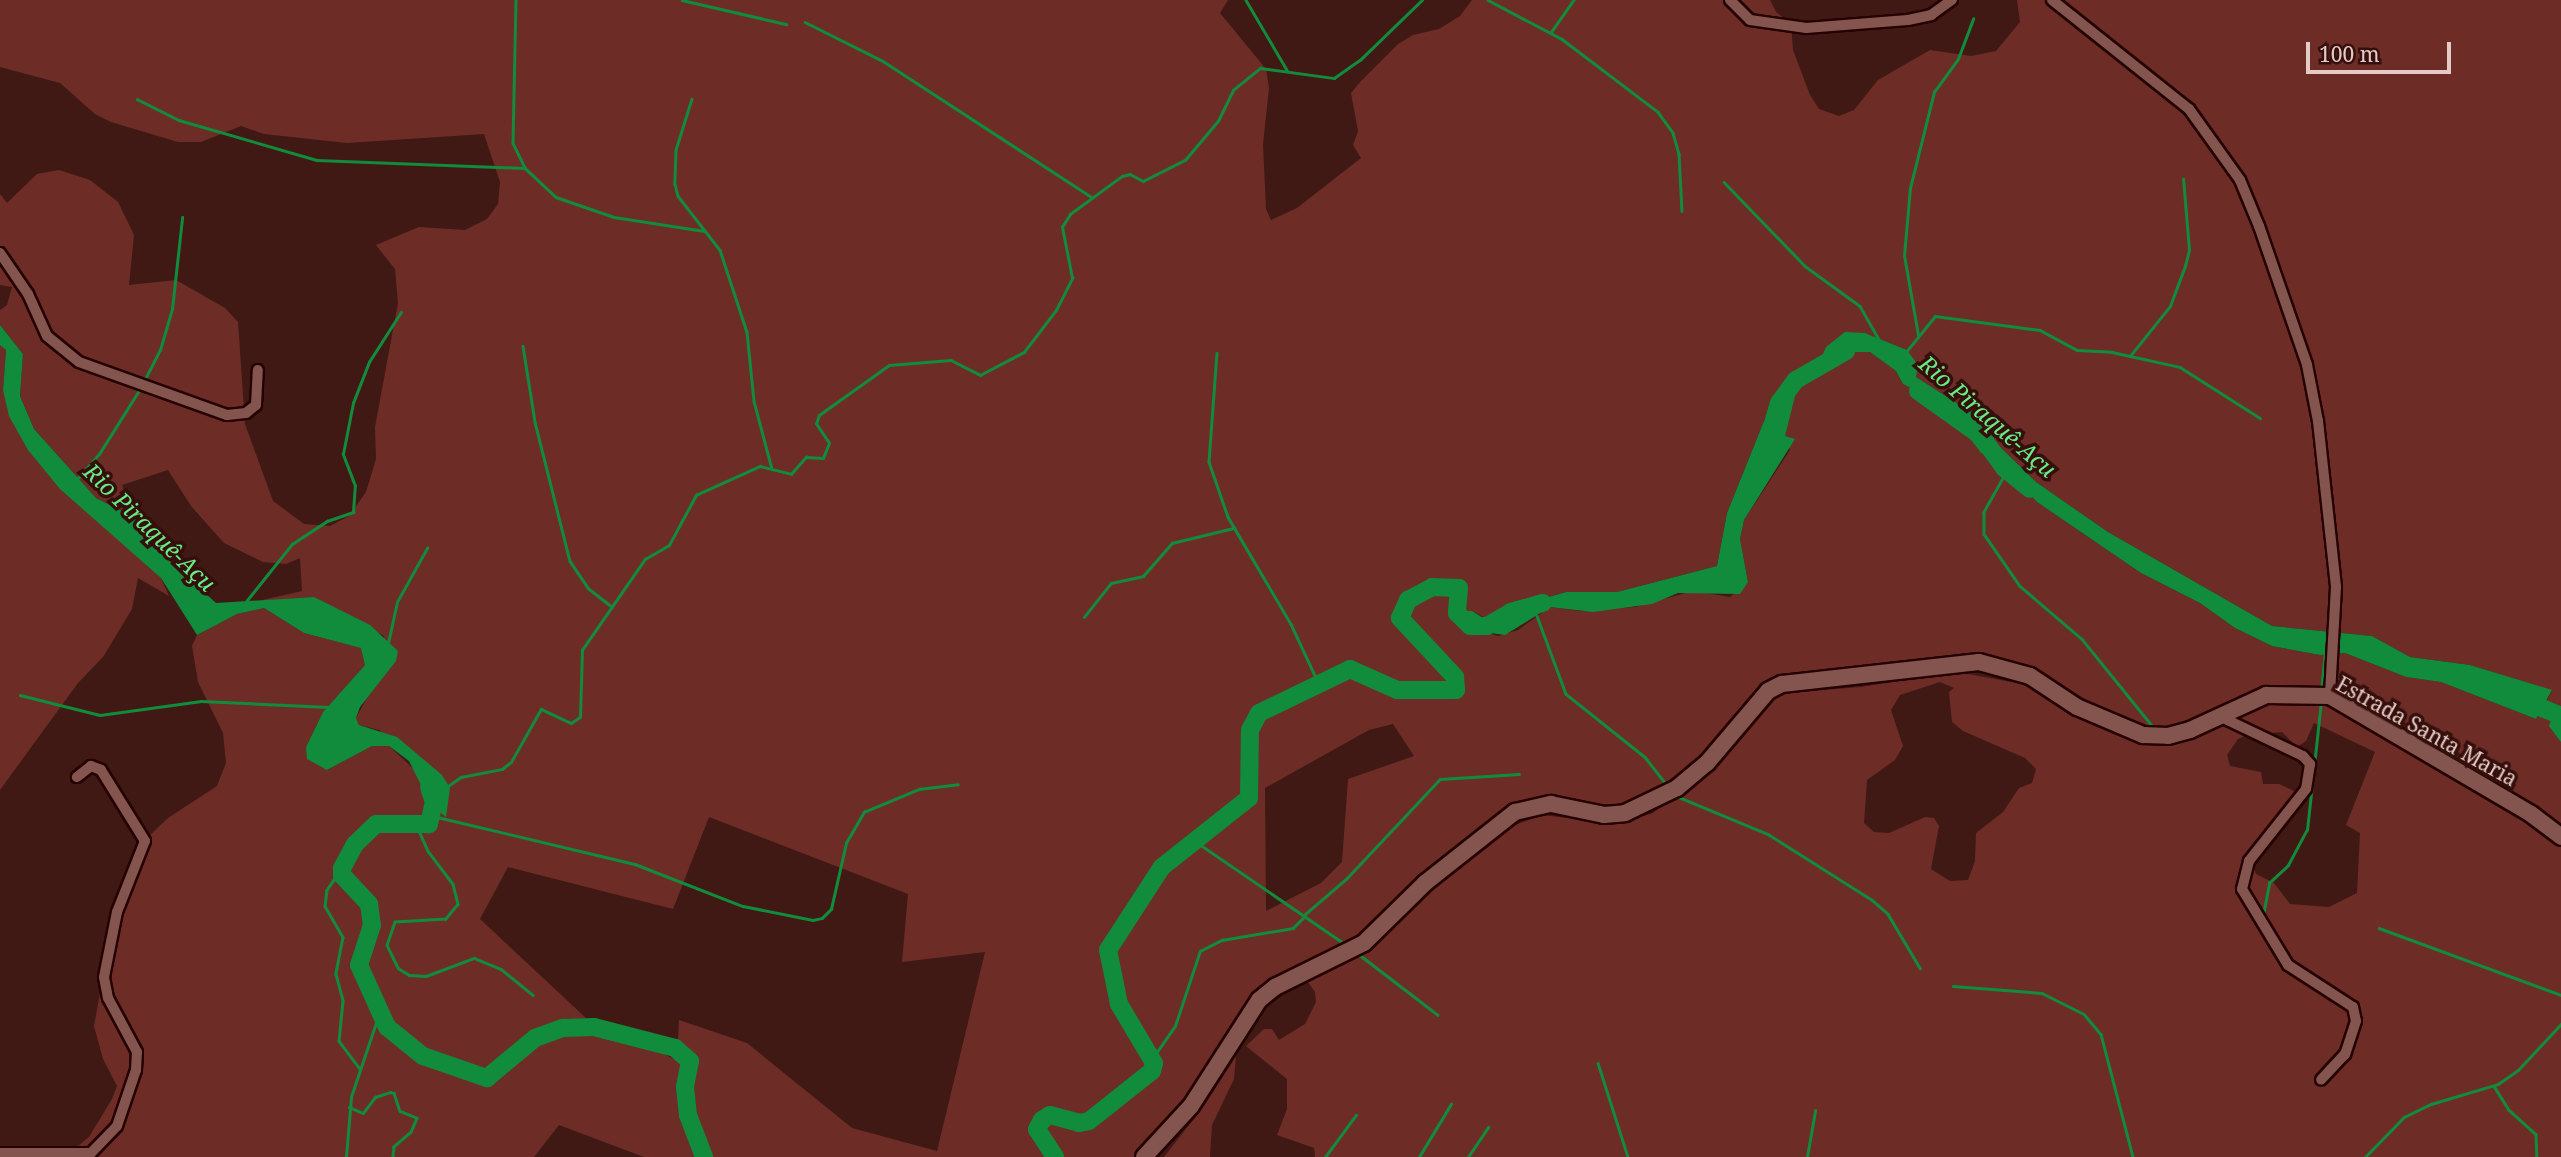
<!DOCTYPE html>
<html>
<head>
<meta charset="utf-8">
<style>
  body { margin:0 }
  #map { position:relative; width:2561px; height:1157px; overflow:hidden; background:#401914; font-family:"Noto Serif",serif }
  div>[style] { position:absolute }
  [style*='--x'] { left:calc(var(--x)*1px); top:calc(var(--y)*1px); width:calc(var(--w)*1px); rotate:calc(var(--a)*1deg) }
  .green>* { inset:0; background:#6d2d26 }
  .water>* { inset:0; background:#108c3c }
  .stream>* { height:2.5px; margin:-1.25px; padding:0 1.25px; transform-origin:1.25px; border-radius:1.25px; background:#108c3c }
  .river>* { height:18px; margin:-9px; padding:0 9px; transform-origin:9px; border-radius:9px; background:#108c3c }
  .roads { filter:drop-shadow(2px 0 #250201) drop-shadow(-2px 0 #250201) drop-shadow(0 2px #250201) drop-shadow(0 -2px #250201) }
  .street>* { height:10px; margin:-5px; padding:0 5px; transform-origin:5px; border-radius:5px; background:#83554e }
  .secondary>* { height:16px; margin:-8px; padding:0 8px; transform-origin:8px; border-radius:8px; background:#83554e }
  span { translate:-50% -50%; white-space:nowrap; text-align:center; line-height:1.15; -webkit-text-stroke:7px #350f0b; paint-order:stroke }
  .street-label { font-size:21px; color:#e5cac5 }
  .water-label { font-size:23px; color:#67ed86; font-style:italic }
  .scale { position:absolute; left:2306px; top:42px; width:145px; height:32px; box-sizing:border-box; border:4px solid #e5cac5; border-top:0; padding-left:9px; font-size:21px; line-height:24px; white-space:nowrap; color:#e5cac5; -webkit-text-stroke:5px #350f0b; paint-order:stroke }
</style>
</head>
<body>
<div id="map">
  <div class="green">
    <i style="clip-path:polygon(evenodd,0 0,1228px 0,1220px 13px,1266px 69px,1269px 88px,1263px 144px,1266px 209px,1271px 220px,1297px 208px,1361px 158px,1353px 145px,1358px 131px,1351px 93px,1361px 81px,1398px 44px,1413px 35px,1439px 29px,1460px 16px,1472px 0,1770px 0,1776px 12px,1791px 24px,1793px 50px,1810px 95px,1819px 109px,1839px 116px,1854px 110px,1878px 80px,1930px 50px,1971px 56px,1996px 51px,2020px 22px,2017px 0,2561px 0,2561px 708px,2556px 708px,2561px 742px,2561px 826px,2324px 687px,2272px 687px,2196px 722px,2149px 729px,2122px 721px,2040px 673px,1927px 660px,1844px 675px,1754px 699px,1686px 774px,1638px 804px,1502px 815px,1453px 850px,1363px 935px,1277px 979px,1145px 1157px,644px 1157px,559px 1125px,534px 1157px,0 1157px,42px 1147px,72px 1151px,89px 1137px,112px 1099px,117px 1086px,103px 1059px,94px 1026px,115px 912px,148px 837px,168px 818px,217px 786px,226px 763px,223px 733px,198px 682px,192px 646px,197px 635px,237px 614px,264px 608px,304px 633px,362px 648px,367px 659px,365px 665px,323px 712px,306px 747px,327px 770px,372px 746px,389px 746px,418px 773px,431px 805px,450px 788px,379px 730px,359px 725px,356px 718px,369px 694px,384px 636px,314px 597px,258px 601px,302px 591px,300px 558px,286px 564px,263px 562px,224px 543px,191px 506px,168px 470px,122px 485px,134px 517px,96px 498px,34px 429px,20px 396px,23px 354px,0 325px,0 310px,7px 305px,12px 287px,0 285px,0 194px,7px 203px,37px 174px,59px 170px,90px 180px,118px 202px,134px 235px,129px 285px,176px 280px,225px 308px,238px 322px,245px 424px,273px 501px,304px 524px,330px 526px,349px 516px,366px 492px,376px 459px,375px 427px,398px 303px,395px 269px,376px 245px,419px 227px,465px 230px,487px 219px,498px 204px,500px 182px,484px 134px,347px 143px,264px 134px,241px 126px,201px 142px,178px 142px,111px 122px,95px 114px,60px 83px,0 67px,0 0,1865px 333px,1907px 350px,1916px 377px,1980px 418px,1994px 432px,1994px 441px,2036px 482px,2108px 532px,2272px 626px,2372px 636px,2410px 657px,2470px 665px,2552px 691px,2536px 719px,2441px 682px,2406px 677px,2345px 653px,2320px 655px,2272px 646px,2235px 628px,2200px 603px,2141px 573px,2037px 502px,2004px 465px,1981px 453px,1954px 416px,1940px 405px,1928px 405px,1921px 393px,1903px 384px,1896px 371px,1870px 352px,1854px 352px,1865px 333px,0 0,1795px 392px,1784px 437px,1790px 450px,1744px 520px,1740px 539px,1748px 582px,1730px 597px,1693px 591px,1635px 607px,1580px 611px,1550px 607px,1518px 630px,1498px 636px,1489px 633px,1472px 611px,1496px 624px,1532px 602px,1566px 592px,1617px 592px,1717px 566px,1727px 513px,1768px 411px,1777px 400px,1795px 392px,0 0,1393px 724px,1414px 756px,1348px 779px,1342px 862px,1321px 883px,1266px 911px,1265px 788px,1369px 730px,1393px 724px,0 0,709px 817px,908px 894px,902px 962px,985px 952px,937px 1151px,852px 1128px,747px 1043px,679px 1020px,677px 1060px,587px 1019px,480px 919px,508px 867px,673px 909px,709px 817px)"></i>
    <i style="clip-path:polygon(0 345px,6px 350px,3px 390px,84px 509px,144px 560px,161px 578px,169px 596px,138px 578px,132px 609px,103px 657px,78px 683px,0 790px)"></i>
    <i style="clip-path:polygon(evenodd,1957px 672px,2033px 686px,2115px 733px,2146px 743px,2188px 739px,2275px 701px,2318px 700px,2535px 825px,2561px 844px,2561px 1157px,1315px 1157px,1314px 1148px,1277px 1135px,1287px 1109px,1287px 1079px,1246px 1046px,1264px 1029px,1272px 1029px,1279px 1040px,1305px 1024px,1316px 1002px,1315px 992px,1305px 978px,1368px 949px,1461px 861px,1510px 827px,1542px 815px,1610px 823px,1651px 814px,1707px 775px,1769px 703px,1786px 693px,1861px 687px,1957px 672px,1940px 682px,1954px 688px,1949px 692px,1952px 722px,1963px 731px,2025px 758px,2036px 769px,2032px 783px,2019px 788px,2003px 812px,1976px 833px,1975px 861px,1968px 880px,1950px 881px,1931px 869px,1939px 826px,1934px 818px,1925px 817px,1889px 833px,1874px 832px,1864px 823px,1867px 780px,1895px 760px,1903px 746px,1891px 710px,1900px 695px,1940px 682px,1957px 672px,2314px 723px,2375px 752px,2346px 825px,2360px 833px,2357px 893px,2329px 907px,2290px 904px,2274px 883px,2256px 874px,2253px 865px,2304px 796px,2279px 784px,2263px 784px,2261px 772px,2230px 766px,2227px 755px,2238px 739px,2249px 734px,2265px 740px,2271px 733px,2282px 732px,2297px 747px,2306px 741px,2314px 723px)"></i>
    <i style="clip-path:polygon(1236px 1056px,1234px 1079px,1212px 1125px,1210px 1157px,1164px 1157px,1204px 1106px)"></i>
  </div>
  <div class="water">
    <i style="clip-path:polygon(0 325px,23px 354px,20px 396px,34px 429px,96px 498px,134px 517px,156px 549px,216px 603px,314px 597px,370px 625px,398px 651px,396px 661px,360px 707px,356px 718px,359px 725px,397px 737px,442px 775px,450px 788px,446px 817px,431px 805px,409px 761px,389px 746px,372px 746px,327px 770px,307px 759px,306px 747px,323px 712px,365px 665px,361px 648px,304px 633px,264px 608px,237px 614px,197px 635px,161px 578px,60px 489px,28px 450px,9px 416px,3px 390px,6px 350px,0 345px)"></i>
    <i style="clip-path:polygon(1845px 332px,1865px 333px,1907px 350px,1918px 365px,1916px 377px,1980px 418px,1994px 432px,1994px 441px,2036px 482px,2108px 532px,2272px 626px,2372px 636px,2410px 657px,2470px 665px,2552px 690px,2536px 719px,2441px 682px,2406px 677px,2345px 653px,2320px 655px,2272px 646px,2235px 628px,2200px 603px,2141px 573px,2037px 502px,2004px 465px,1981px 453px,1953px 416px,1940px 405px,1928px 405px,1921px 393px,1903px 384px,1896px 371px,1870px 352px,1854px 352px,1833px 366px,1820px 361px,1826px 347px)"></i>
    <i style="clip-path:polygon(1796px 392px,1785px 436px,1795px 439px,1744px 520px,1740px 539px,1748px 582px,1740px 594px,1678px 593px,1652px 604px,1593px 612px,1550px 607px,1505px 635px,1476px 631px,1461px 619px,1459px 611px,1472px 611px,1488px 621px,1504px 622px,1532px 602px,1566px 592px,1617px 592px,1717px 566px,1727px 513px,1768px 411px,1777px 400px)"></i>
    <i style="clip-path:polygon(2556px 707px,2561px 708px,2561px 742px,2549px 726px)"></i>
  </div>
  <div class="stream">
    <i style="--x:516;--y:0;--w:143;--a:91.2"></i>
    <i style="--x:513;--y:143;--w:28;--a:64"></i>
    <i style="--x:525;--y:168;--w:42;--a:43.1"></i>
    <i style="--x:556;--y:197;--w:61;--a:19"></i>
    <i style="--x:614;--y:217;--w:91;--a:8.8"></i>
    <i style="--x:682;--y:0;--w:107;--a:13"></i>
    <i style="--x:1246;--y:0;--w:81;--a:59.6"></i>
    <i style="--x:1488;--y:0;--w:84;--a:27.8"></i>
    <i style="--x:1562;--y:39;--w:121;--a:37.2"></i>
    <i style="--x:1658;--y:112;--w:26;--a:54"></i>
    <i style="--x:1673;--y:133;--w:22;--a:74"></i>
    <i style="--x:1679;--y:154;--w:57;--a:87"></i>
    <i style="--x:805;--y:22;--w:87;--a:26.6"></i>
    <i style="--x:883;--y:61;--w:249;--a:33.1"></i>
    <i style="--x:1551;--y:32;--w:39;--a:-55"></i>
    <i style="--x:137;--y:99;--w:47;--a:26.6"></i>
    <i style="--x:179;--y:120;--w:144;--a:16.2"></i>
    <i style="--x:317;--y:160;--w:208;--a:2.2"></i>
    <i style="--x:692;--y:99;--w:53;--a:107.4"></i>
    <i style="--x:676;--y:150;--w:34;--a:92"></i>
    <i style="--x:675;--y:184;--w:12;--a:76"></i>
    <i style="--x:678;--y:196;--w:68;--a:52.1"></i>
    <i style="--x:720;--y:250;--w:86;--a:71.8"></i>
    <i style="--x:747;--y:332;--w:69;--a:84.2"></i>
    <i style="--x:754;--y:401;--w:70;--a:75.2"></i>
    <i style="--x:1724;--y:182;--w:117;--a:46"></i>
    <i style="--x:1805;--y:266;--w:68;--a:36"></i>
    <i style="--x:1860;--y:306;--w:43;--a:60.4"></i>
    <i style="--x:1918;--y:335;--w:80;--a:-100"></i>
    <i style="--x:1904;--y:256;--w:68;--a:-85"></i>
    <i style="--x:1910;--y:188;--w:99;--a:-76"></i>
    <i style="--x:1934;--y:92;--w:41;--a:-54"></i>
    <i style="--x:1958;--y:59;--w:43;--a:-69.4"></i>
    <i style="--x:523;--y:346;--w:77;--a:81"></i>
    <i style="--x:535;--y:422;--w:143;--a:75.9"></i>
    <i style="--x:570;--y:561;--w:32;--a:56"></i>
    <i style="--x:588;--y:588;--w:28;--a:38"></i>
    <i style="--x:1906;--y:352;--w:46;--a:-51.1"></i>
    <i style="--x:1935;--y:316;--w:106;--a:7.6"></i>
    <i style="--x:2040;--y:330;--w:42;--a:28.4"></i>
    <i style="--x:2077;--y:350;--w:35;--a:3"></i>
    <i style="--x:2112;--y:352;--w:70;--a:12.4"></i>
    <i style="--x:2180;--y:367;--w:95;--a:32.5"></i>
    <i style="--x:1217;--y:353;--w:109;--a:94.2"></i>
    <i style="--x:1209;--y:462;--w:58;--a:70.9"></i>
    <i style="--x:1228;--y:517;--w:124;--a:59.5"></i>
    <i style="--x:1291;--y:624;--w:66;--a:65"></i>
    <i style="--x:2130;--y:356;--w:64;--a:-51.3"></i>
    <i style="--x:2170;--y:306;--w:43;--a:-69.4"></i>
    <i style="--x:2185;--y:266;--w:16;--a:-76"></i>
    <i style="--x:2189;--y:250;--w:71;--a:-94.8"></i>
    <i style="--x:143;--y:383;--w:37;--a:-63"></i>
    <i style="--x:160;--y:350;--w:43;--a:-73.7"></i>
    <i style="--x:172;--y:309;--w:92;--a:-83.7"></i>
    <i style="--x:2007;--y:471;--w:47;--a:119.3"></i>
    <i style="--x:1984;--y:512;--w:22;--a:90"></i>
    <i style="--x:1984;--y:534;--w:63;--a:55.3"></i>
    <i style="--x:2020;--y:586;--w:82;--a:40.5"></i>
    <i style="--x:2082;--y:639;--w:116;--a:51"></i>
    <i style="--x:78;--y:478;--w:32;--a:-49"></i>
    <i style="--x:99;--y:454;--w:77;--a:-57.8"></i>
    <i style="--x:244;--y:604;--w:77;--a:-51.3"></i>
    <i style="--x:292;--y:544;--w:42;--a:-33.3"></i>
    <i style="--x:327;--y:521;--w:28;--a:-19"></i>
    <i style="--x:353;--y:512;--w:26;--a:-86"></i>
    <i style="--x:355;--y:486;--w:34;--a:-111"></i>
    <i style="--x:343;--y:454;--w:52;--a:-78.9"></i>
    <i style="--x:353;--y:403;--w:44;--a:-68.7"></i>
    <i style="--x:369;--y:362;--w:59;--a:-57.4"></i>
    <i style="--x:1537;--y:616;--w:83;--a:69.6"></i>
    <i style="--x:1566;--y:694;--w:101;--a:38.6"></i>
    <i style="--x:1645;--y:757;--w:36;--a:52"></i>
    <i style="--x:1084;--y:617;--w:43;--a:-51.5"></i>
    <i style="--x:1111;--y:583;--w:33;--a:-12"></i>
    <i style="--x:1143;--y:576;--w:44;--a:-48.7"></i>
    <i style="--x:1172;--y:543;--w:64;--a:-13.6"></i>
    <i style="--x:388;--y:643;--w:42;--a:-77.6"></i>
    <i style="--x:397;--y:602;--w:62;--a:-60.9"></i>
    <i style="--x:2321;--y:691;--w:38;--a:-84"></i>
    <i style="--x:20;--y:695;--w:82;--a:14"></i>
    <i style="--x:100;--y:715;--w:102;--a:-7.9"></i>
    <i style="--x:201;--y:701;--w:127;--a:2.7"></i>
    <i style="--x:448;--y:786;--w:16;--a:-35"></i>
    <i style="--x:461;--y:777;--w:42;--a:-11"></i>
    <i style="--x:502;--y:769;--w:11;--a:-38"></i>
    <i style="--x:511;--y:762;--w:61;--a:-60.5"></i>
    <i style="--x:541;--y:709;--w:33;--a:25"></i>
    <i style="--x:571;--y:723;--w:11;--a:-34"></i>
    <i style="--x:580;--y:717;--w:67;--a:-88.3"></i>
    <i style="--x:582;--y:650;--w:111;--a:-55.3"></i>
    <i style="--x:645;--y:559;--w:28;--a:-30"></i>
    <i style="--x:669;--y:545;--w:57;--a:-61.6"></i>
    <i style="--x:696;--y:495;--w:70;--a:-24.4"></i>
    <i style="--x:760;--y:466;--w:32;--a:14"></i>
    <i style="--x:791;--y:474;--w:23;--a:-49"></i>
    <i style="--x:806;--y:457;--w:17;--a:3"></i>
    <i style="--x:823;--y:458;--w:16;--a:-68"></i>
    <i style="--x:829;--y:443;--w:23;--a:-124"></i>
    <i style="--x:816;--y:424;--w:9;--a:-72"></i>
    <i style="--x:819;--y:415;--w:86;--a:-35.5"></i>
    <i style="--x:889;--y:365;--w:62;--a:-4.6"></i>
    <i style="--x:951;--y:360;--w:33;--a:27"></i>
    <i style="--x:980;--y:375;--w:50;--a:-27.6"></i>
    <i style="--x:1024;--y:352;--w:53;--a:-52.7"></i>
    <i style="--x:1056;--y:310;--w:36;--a:-63"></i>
    <i style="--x:1072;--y:278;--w:52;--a:-101.1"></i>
    <i style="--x:1062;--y:227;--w:15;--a:-58"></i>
    <i style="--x:1070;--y:214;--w:64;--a:-36.2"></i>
    <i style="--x:1122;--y:176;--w:8;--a:-14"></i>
    <i style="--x:1130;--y:174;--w:15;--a:28"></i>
    <i style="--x:1143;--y:181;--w:47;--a:-26.6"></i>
    <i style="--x:1185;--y:160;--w:51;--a:-49.8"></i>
    <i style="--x:1218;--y:121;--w:34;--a:-64"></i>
    <i style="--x:1233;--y:90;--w:35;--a:-39"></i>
    <i style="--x:1260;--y:68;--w:75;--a:7.7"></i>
    <i style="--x:1334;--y:78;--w:32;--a:-35"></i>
    <i style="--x:1360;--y:60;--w:86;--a:-44.1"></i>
    <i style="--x:1676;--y:796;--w:100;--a:22.4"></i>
    <i style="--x:1768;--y:834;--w:122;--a:32.3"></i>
    <i style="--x:1871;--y:899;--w:23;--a:41"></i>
    <i style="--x:1888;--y:914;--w:63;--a:59.3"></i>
    <i style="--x:433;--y:816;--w:208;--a:13.4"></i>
    <i style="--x:635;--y:864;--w:116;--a:21.3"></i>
    <i style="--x:743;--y:906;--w:71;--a:11.3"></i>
    <i style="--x:813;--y:920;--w:9;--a:-13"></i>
    <i style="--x:822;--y:918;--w:13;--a:-45"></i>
    <i style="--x:831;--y:909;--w:68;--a:-77.2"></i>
    <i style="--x:846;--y:843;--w:36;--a:-60"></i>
    <i style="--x:864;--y:812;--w:60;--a:-22.7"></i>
    <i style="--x:919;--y:789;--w:39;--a:-7"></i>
    <i style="--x:416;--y:824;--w:30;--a:66"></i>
    <i style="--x:428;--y:851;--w:41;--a:52.9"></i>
    <i style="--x:453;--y:884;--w:21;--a:76"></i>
    <i style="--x:458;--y:904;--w:19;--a:129"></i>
    <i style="--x:446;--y:919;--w:51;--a:176.6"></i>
    <i style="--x:395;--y:922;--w:24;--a:109"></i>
    <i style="--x:387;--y:945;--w:25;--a:64"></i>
    <i style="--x:398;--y:968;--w:13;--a:32"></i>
    <i style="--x:409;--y:975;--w:17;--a:3"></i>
    <i style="--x:426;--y:976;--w:51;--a:-20.6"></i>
    <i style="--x:474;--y:958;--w:29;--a:22"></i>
    <i style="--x:501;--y:969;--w:41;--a:39.1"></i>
    <i style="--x:1195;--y:841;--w:182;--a:34.5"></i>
    <i style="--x:342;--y:868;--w:27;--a:124"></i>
    <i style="--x:327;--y:890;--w:16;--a:97"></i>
    <i style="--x:325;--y:906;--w:36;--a:60"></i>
    <i style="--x:343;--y:937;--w:38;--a:101"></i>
    <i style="--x:336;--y:974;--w:28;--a:75"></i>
    <i style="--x:343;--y:1001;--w:40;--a:95.7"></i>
    <i style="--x:339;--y:1041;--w:34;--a:53"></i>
    <i style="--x:2263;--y:915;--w:33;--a:-79"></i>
    <i style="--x:2269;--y:883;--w:26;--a:-43"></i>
    <i style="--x:2288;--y:865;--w:40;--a:-62"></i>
    <i style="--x:2307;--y:830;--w:130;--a:-83.8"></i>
    <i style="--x:1303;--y:916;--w:57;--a:-40.7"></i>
    <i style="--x:1346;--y:879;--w:137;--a:-46.8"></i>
    <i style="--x:1440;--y:779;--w:79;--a:-3.6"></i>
    <i style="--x:2379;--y:928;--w:194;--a:20.2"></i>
    <i style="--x:1356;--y:952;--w:103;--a:37.5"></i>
    <i style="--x:1953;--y:986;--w:89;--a:4.5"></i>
    <i style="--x:2042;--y:993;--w:47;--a:26.6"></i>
    <i style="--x:2084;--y:1014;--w:26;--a:50"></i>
    <i style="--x:2101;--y:1034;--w:127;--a:75.4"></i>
    <i style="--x:1152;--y:1059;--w:40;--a:-55.1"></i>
    <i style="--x:1175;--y:1026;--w:79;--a:-71.6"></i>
    <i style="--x:1200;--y:951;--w:25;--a:-27"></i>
    <i style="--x:1222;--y:940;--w:72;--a:-9.6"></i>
    <i style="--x:1293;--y:928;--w:16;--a:-45"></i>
    <i style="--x:1598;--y:1063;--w:99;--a:72.3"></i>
    <i style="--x:2494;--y:1086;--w:28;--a:58"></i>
    <i style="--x:2509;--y:1110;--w:36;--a:42"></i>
    <i style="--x:2536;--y:1134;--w:23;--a:88"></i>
    <i style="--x:349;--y:1107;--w:15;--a:23"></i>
    <i style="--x:363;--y:1113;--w:20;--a:-53"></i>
    <i style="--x:375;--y:1097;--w:16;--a:-18"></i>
    <i style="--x:390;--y:1092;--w:4;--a:14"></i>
    <i style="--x:394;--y:1093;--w:19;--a:72"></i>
    <i style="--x:400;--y:1111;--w:18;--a:22"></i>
    <i style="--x:417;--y:1118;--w:15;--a:113"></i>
    <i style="--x:411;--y:1132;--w:23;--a:139"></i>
    <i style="--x:394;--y:1147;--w:10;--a:96"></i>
    <i style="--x:346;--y:1157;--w:60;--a:-85.2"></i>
    <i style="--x:351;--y:1097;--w:88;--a:-71.4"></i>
    <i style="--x:1325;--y:1157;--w:52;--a:-53.6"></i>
    <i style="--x:1419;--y:1157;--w:62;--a:-58.9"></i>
    <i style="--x:1468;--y:1157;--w:36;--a:-56"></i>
    <i style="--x:1807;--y:1157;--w:47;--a:-80.1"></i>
    <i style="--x:2365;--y:1157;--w:56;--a:-45.7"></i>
    <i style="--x:2404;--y:1117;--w:30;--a:-26"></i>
    <i style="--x:2431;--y:1104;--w:70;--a:-16.6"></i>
    <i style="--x:2498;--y:1084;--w:24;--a:-35"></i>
    <i style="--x:2518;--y:1070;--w:63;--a:-46.9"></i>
  </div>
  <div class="river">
    <i style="--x:1918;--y:391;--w:77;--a:35.5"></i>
    <i style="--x:1981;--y:436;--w:39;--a:54"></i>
    <i style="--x:2004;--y:468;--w:33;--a:39"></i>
    <i style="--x:1774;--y:420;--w:18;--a:-74"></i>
    <i style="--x:1779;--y:403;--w:29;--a:-54"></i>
    <i style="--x:1796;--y:380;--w:58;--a:-30.1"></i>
    <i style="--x:2521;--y:699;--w:43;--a:23"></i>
    <i style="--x:429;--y:787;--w:16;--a:72"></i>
    <i style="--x:434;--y:802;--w:23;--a:103"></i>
    <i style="--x:429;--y:824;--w:53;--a:180"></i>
    <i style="--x:376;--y:824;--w:29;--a:136"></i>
    <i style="--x:355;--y:844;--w:27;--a:118"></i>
    <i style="--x:342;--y:868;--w:7;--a:90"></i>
    <i style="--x:342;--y:875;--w:40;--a:47"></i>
    <i style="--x:369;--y:904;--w:21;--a:82"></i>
    <i style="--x:372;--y:925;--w:42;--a:108"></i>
    <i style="--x:359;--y:965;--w:68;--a:65.7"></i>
    <i style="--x:387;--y:1027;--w:46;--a:38.9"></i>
    <i style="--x:423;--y:1056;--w:68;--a:19"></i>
    <i style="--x:487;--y:1078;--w:62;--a:-39.8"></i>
    <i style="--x:535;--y:1038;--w:30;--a:-20"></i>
    <i style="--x:563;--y:1028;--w:31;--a:-2"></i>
    <i style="--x:594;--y:1027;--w:84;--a:14.5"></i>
    <i style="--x:675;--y:1048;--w:20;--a:41"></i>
    <i style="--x:690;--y:1061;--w:26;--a:101"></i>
    <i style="--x:685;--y:1087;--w:28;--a:84"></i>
    <i style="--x:688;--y:1115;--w:45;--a:69.1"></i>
    <i style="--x:1055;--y:1157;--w:33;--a:-123"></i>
    <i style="--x:1037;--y:1129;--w:10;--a:-61"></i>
    <i style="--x:1042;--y:1120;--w:9;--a:-32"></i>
    <i style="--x:1050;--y:1115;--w:30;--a:15"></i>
    <i style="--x:1079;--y:1123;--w:10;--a:-11"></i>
    <i style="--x:1089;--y:1121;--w:80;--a:-38.4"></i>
    <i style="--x:1152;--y:1071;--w:8;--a:-76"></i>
    <i style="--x:1154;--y:1063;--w:69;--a:-120.7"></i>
    <i style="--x:1119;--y:1004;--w:55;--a:-101.5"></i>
    <i style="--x:1108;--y:950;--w:99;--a:-57"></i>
    <i style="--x:1162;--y:867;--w:111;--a:-38.4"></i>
    <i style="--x:1249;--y:798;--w:68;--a:-89.2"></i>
    <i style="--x:1250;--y:730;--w:19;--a:-62"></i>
    <i style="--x:1259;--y:713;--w:101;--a:-25.8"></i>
    <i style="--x:1350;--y:669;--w:51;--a:24.1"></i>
    <i style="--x:1397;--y:690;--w:59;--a:0"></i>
    <i style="--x:1456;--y:690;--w:13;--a:-94"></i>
    <i style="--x:1455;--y:677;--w:81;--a:-133"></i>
    <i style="--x:1400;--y:618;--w:20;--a:-66"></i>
    <i style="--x:1408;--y:600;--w:27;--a:-28"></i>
    <i style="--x:1432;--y:587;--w:27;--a:2"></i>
    <i style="--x:1459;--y:588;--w:25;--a:95"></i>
    <i style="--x:1457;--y:613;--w:18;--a:45"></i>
    <i style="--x:1470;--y:626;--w:17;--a:0"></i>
    <i style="--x:1487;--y:626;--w:28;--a:-30"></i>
    <i style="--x:1511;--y:612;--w:33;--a:-16"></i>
  </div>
  <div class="roads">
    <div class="street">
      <i style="--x:1730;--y:0;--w:28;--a:45"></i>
      <i style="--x:1750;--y:20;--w:57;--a:8.1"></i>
      <i style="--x:1806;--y:28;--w:102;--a:-4.5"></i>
      <i style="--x:1908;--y:20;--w:24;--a:-12"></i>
      <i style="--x:1931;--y:15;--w:26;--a:-36"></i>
      <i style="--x:2052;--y:0;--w:175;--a:38.5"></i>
      <i style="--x:2189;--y:109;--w:87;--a:54.3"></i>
      <i style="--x:2240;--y:180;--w:50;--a:67.6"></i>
      <i style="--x:2259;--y:226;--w:147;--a:70.9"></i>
      <i style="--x:2307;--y:365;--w:57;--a:78.9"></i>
      <i style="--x:2318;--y:421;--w:167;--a:83.8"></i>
      <i style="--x:2336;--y:587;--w:109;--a:93.2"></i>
      <i style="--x:0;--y:253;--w:50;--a:55.7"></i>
      <i style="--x:28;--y:294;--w:46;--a:65.7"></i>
      <i style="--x:47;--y:336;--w:41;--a:39.1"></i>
      <i style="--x:79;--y:362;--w:157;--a:19.7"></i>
      <i style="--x:227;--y:415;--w:19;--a:-6"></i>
      <i style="--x:246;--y:413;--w:13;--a:-39"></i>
      <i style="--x:256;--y:405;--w:35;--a:-87"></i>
      <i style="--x:2219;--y:716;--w:93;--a:25.5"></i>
      <i style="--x:2303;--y:756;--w:11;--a:49"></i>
      <i style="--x:2310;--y:764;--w:25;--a:99"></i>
      <i style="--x:2306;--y:789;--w:92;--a:128.4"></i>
      <i style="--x:2249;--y:861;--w:29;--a:104"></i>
      <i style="--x:2242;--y:889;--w:89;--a:58.8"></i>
      <i style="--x:2288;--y:965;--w:77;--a:32.9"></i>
      <i style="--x:2353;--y:1007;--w:14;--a:78"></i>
      <i style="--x:2356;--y:1021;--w:35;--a:108"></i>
      <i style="--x:2345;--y:1054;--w:35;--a:133"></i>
      <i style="--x:0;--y:1153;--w:91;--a:0"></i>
      <i style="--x:91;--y:1153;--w:37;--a:-46"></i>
      <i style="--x:117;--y:1126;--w:59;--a:-71.3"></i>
      <i style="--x:136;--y:1070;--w:18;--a:-87"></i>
      <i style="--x:137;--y:1052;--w:61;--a:-118.2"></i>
      <i style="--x:108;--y:998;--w:21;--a:-101"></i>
      <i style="--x:104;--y:977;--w:66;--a:-78.7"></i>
      <i style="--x:117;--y:912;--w:76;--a:-68.5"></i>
      <i style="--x:145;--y:841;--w:84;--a:-121.8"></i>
      <i style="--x:101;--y:770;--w:11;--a:-158"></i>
      <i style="--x:91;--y:766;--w:18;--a:142"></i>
    </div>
    <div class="secondary">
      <i style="--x:1144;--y:1157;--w:69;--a:-47.3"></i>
      <i style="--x:1191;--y:1106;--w:126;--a:-57.3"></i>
      <i style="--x:1259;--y:1000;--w:21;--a:-39"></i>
      <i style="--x:1275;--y:987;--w:99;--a:-26.3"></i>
      <i style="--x:1364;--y:943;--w:86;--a:-44.5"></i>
      <i style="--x:1425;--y:883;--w:115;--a:-38.3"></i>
      <i style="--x:1515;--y:812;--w:37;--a:-13"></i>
      <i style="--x:1551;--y:804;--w:54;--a:11.7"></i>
      <i style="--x:1604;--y:815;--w:21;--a:-5"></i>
      <i style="--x:1625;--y:813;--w:58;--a:-25.7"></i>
      <i style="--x:1677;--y:788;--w:39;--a:-40"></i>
      <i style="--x:1707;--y:763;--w:94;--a:-49.7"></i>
      <i style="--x:1768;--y:691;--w:16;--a:-27"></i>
      <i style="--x:1782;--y:684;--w:198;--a:-6.4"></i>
      <i style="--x:1979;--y:662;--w:53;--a:15.4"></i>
      <i style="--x:2030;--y:676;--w:56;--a:33.4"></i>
      <i style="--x:2077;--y:707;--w:72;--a:23"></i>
      <i style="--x:2143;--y:735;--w:25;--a:2"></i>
      <i style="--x:2168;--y:736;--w:23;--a:-15"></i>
      <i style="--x:2190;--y:730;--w:84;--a:-24.7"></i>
      <i style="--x:2266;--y:695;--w:64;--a:0.9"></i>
      <i style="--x:2330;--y:696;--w:233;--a:30.4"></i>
      <i style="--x:2531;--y:814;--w:38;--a:37"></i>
    </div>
  </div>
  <div class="street-label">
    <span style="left:2427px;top:731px;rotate:29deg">Estrada Santa Maria</span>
  </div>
  <div class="water-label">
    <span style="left:1988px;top:416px;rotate:41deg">Rio Piraquê-Açu</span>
    <span style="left:150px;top:527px;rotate:44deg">Rio Piraquê-Açu</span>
  </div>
  <div class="scale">100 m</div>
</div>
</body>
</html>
